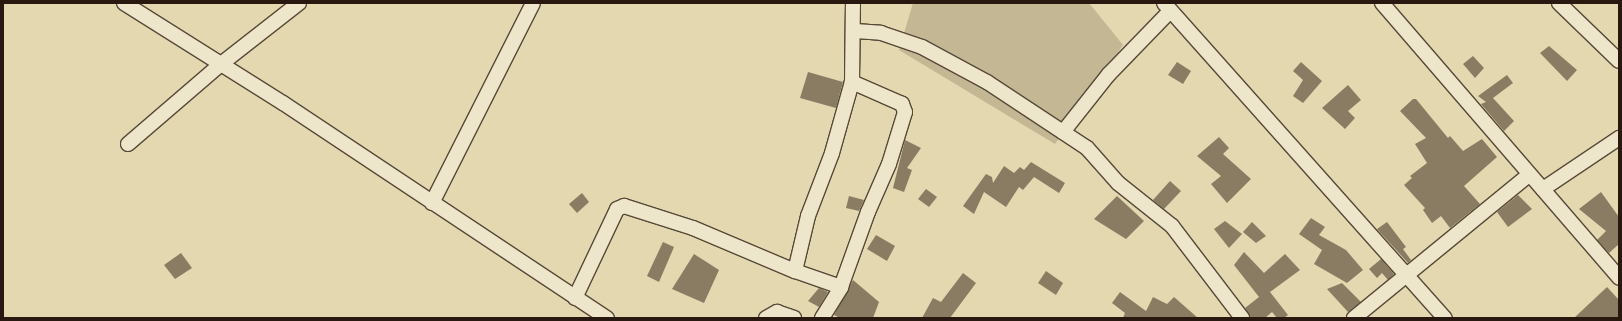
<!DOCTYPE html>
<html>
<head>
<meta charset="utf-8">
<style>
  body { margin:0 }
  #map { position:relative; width:1622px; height:321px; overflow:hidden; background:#e3d8af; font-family:"Libre Caslon Text",serif }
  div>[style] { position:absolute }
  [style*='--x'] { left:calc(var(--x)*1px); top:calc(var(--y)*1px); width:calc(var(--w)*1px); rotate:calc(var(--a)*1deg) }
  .green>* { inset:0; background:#c3b794 }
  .building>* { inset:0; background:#8a7c63 }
  .roads { filter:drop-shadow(1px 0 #584838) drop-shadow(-1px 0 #584838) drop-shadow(0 1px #584838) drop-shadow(0 -1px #584838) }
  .street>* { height:14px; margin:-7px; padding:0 7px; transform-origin:7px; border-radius:7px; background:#ede6cb }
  span { translate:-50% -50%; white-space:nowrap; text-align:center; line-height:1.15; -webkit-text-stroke:3.5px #ede6cb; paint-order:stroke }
  .frame { position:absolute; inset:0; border:4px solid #291810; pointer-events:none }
</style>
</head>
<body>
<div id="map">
  <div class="green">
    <i style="clip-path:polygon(913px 3px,1089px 3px,1123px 45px,1055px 144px,899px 50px)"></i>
  </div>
  <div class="building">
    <i style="clip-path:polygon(1549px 46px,1577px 70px,1567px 81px,1540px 53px)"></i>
    <i style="clip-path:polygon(1473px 56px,1484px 68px,1475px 78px,1463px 64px)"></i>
    <i style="clip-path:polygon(1177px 62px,1191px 71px,1183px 84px,1168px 75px)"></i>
    <i style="clip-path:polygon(1301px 62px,1322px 81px,1303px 103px,1293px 96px,1303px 80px,1293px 71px)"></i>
    <i style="clip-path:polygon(808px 72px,843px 82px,836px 108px,800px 98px)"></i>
    <i style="clip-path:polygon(1507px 75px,1513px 83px,1493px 98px,1514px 121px,1504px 131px,1481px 104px,1486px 102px,1478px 96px)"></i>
    <i style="clip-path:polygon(1348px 85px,1361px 100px,1348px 111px,1355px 118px,1345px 129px,1322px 108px)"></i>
    <i style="clip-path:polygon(1413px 99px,1416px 99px,1448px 138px,1450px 136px,1463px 151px,1482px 139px,1497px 157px,1464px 186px,1480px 204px,1450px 228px,1441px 216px,1432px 223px,1423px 210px,1425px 208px,1404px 185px,1412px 178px,1410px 176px,1427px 163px,1415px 144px,1426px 138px,1400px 111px)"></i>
    <i style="clip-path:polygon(1219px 137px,1229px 148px,1223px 154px,1251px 179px,1227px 203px,1211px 184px,1221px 176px,1197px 156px)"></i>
    <i style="clip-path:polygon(905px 140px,921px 148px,907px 168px,912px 170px,904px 192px,893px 188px)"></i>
    <i style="clip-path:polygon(1031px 162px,1065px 183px,1059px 193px,1034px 177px,1023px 190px,1019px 187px,1006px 207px,984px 192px,974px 214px,963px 206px,986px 174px,992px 177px,993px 183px,1004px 166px,1014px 173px,1020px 167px,1024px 170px)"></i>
    <i style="clip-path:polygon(1170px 181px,1181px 191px,1164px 209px,1153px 200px)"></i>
    <i style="clip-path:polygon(926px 189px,937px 197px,929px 207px,918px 199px)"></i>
    <i style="clip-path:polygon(1601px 192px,1619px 217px,1619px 244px,1609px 253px,1597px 240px,1606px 231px,1579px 209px)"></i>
    <i style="clip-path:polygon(582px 193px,589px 202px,577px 213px,569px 204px)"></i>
    <i style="clip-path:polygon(1518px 195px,1532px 209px,1508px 227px,1497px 212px)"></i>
    <i style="clip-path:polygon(849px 196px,864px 200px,859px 211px,846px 208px)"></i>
    <i style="clip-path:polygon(1117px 196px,1144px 221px,1126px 239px,1094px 219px)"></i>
    <i style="clip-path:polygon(1311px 218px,1325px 227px,1319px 235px,1346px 250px,1363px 270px,1347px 283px,1314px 264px,1322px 250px,1299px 234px)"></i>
    <i style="clip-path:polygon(1225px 221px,1242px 234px,1229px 248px,1214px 229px)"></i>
    <i style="clip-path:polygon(1252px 222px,1266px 236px,1256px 243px,1243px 232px)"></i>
    <i style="clip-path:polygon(1387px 222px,1406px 247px,1403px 249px,1411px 260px,1408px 263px,1377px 229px)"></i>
    <i style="clip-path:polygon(876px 235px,895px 246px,887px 261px,867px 249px)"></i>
    <i style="clip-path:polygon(663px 242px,674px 247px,659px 282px,647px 276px)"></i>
    <i style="clip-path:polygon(1244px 252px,1264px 273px,1285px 254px,1300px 270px,1270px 292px,1288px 315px,1284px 318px,1277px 318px,1272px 312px,1265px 318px,1250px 318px,1245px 308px,1259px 297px,1234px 265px)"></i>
    <i style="clip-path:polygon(181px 253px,192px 268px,175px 279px,164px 265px)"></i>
    <i style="clip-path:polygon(694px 254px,719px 270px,704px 303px,672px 289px)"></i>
    <i style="clip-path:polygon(1381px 259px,1394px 274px,1388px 280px,1382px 273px,1377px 278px,1369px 269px)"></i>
    <i style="clip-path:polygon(1046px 271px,1063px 283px,1056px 295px,1038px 283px)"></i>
    <i style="clip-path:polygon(963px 273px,976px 283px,950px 318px,922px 318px,933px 298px,941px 302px)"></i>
    <i style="clip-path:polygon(853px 280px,879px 302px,873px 318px,840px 318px,834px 315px)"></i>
    <i style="clip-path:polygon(1342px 283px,1361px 302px,1348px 312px,1327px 289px)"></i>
    <i style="clip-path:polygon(1607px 287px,1619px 300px,1619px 318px,1574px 318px)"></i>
    <i style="clip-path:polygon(819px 288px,828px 292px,819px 307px,808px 301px)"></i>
    <i style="clip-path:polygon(1120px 292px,1146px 311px,1153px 297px,1167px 304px,1174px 297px,1198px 318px,1123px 318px,1125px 313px,1112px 303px)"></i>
  </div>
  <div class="roads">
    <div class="street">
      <i style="--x:124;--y:3;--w:188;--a:32.2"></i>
      <i style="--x:283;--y:103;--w:389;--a:33.6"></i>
      <i style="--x:1164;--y:3;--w:422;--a:48.3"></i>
      <i style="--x:1382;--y:3;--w:363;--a:49.2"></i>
      <i style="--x:1559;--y:3;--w:83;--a:44"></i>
      <i style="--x:855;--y:31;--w:26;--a:4"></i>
      <i style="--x:881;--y:33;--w:43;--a:18.9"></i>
      <i style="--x:922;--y:47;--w:74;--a:28.3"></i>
      <i style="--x:987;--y:82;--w:120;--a:33.4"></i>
      <i style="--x:1087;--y:148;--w:47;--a:48.5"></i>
      <i style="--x:1118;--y:183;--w:69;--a:38.5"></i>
      <i style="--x:1172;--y:226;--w:116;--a:52.7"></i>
      <i style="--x:1063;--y:132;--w:74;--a:-51.6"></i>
      <i style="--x:1109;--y:74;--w:88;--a:-45.9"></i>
      <i style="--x:128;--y:144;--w:123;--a:-40.7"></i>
      <i style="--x:221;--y:64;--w:99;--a:-38"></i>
      <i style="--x:1543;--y:189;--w:92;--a:-33.9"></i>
      <i style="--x:432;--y:203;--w:224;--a:-63.2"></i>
      <i style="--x:795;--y:271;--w:57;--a:-76.7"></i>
      <i style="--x:808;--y:216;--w:67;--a:-69.1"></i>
      <i style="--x:832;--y:153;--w:74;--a:-74.3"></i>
      <i style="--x:852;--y:82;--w:79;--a:-89.3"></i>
      <i style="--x:575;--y:298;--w:98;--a:-64.7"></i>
      <i style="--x:617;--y:209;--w:8;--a:-23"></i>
      <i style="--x:624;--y:206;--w:72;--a:17.7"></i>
      <i style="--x:693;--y:228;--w:111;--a:22.9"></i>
      <i style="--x:795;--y:271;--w:49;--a:19.2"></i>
      <i style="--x:766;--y:318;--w:13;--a:-29"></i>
      <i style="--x:777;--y:312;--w:18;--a:19"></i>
      <i style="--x:822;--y:318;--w:36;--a:-58"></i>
      <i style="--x:841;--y:287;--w:80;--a:-70.2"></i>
      <i style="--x:868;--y:212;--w:52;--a:-66.4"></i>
      <i style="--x:889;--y:164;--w:54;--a:-72.9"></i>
      <i style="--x:905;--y:112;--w:9;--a:-111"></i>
      <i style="--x:902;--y:104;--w:55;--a:-156.3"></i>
      <i style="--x:1354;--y:318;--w:226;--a:-39.3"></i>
    </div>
  </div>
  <div class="frame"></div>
</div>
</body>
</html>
